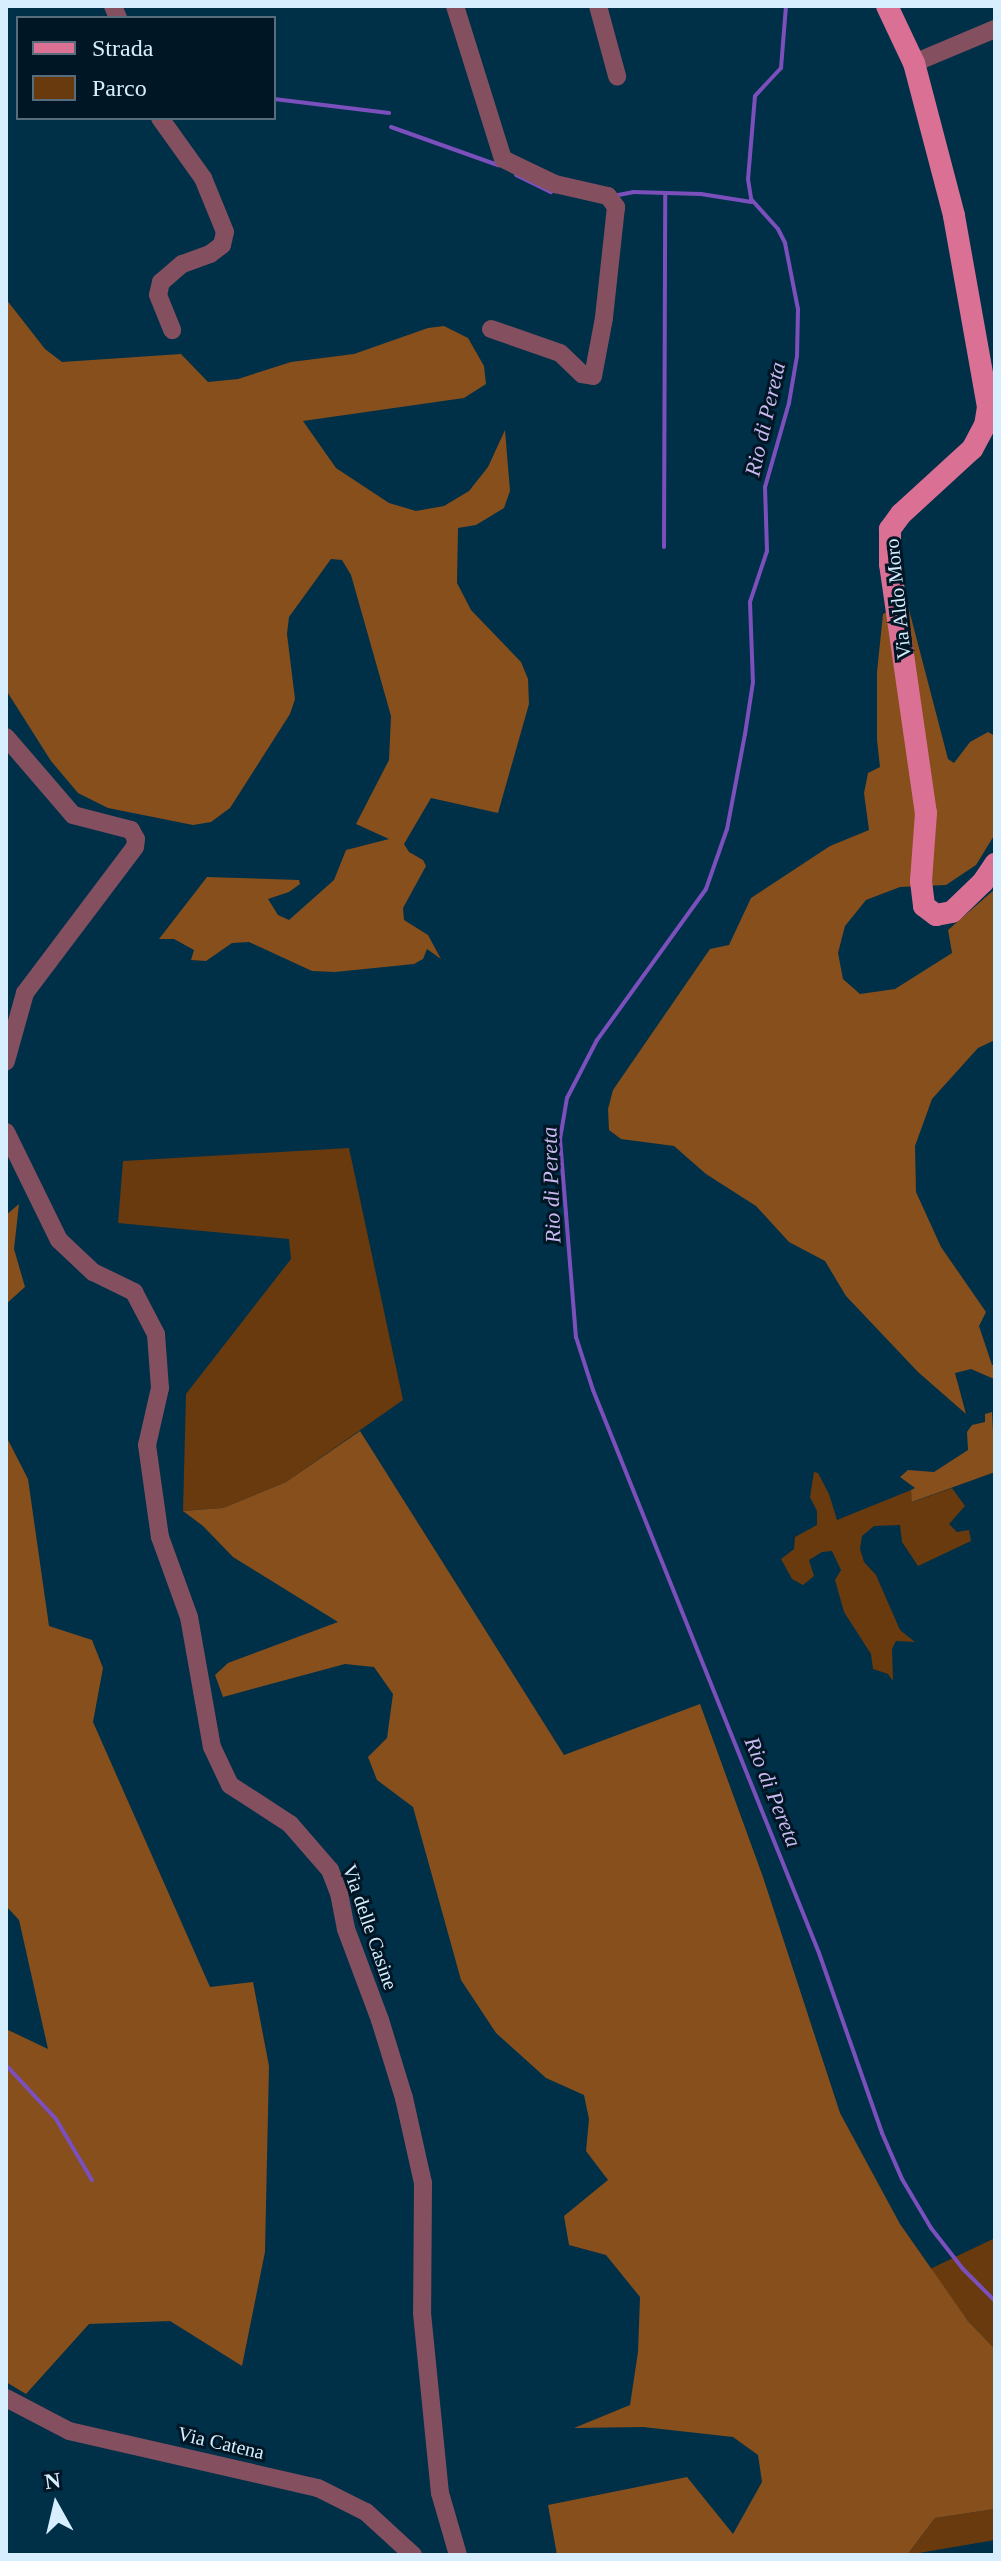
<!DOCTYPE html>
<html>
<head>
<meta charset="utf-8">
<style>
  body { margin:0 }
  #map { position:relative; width:1001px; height:2561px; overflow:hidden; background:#002f48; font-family:"Times New Roman",serif }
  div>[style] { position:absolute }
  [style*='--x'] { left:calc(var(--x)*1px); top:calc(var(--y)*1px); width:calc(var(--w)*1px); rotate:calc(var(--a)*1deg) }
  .green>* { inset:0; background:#693a0d }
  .forest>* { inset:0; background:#864f1b }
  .stream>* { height:4px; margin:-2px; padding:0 2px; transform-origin:2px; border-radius:2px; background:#7c50bc }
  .minor>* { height:18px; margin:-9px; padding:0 9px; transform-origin:9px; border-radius:9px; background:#845060 }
  .major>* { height:22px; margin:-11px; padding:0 11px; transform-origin:11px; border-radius:11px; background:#db7095 }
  span { translate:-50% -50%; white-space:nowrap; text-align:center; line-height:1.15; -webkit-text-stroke:6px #011624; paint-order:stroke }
  .street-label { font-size:20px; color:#d7eeff }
  .water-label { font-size:22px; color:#cab8ef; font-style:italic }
  .frame { position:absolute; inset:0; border:8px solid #d7eeff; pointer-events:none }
  .legend { position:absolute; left:16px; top:16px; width:260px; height:104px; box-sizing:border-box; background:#011624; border:2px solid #576c7c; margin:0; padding:10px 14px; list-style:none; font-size:24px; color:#d7eeff }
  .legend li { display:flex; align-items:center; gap:16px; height:40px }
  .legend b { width:40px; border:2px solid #576c7c }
  .north { position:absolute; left:16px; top:2465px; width:80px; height:80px; -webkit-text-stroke:6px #011624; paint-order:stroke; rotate:352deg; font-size:22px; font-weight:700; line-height:32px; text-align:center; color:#d7eeff }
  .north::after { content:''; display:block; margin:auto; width:28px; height:36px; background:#d7eeff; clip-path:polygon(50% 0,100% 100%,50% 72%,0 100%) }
</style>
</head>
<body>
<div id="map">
  <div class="green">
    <i style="clip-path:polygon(349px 1148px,403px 1400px,286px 1482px,223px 1508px,183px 1511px,186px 1394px,291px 1259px,289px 1239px,118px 1223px,123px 1161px)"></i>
    <i style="clip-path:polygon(814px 1472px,818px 1473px,829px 1494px,837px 1520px,911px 1490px,913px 1502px,952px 1488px,965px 1506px,949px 1524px,957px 1532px,969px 1530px,971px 1541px,918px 1566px,902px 1542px,900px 1525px,874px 1526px,862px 1536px,860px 1549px,864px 1562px,876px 1575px,900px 1630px,915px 1642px,896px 1641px,892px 1649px,893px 1681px,888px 1674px,873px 1669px,871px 1654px,844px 1612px,835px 1580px,841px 1570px,832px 1551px,822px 1552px,809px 1560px,814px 1576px,803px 1585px,792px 1579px,781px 1559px,794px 1549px,795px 1537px,817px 1525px,817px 1511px,810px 1497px)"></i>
    <i style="clip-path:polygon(995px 2238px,995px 2349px,968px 2321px,930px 2269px)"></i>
    <i style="clip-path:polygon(995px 2509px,995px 2540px,907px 2555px,935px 2518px)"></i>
  </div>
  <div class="forest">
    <i style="clip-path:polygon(6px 299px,45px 349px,62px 362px,181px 354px,208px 382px,238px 379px,291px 362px,354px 354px,428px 328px,444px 326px,468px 338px,484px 366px,486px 384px,464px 398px,303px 421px,336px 468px,389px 503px,416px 511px,444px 506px,469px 491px,488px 467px,505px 430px,510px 491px,504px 508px,476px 525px,458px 528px,457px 583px,471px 610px,521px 662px,528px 679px,529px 704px,498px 813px,431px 798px,404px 844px,409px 852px,423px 860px,426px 866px,403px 908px,404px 920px,428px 935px,441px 959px,427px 949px,423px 959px,414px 964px,335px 972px,312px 971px,249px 942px,232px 943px,206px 961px,191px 960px,194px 950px,174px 939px,159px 939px,207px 877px,299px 880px,300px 884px,289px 892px,268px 899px,278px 915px,289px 920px,334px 880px,346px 850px,389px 839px,356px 824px,389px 760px,391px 716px,351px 575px,342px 560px,331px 559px,289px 617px,287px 634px,295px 699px,290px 714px,230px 808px,211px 822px,193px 825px,108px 808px,78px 793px,51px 761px,6px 690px)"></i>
    <i style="clip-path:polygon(907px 602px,948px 759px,954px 763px,970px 742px,988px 732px,995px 736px,995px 834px,976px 865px,946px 885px,900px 887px,866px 900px,845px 926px,838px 953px,843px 979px,860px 994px,895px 989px,952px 953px,948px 930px,995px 889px,995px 1040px,978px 1048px,932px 1099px,915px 1146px,916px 1192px,941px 1247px,986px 1312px,979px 1326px,992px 1365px,995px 1365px,995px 1384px,994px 1379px,971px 1369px,955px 1373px,966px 1414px,918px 1372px,846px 1296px,825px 1261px,789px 1242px,756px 1206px,706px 1174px,674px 1146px,621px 1139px,609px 1130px,608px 1109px,613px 1090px,710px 949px,729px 945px,751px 898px,830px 846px,869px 830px,864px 793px,868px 773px,880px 767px,877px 740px,877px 672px,883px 614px)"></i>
    <i style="clip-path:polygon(19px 1204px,14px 1249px,25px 1287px,6px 1304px,6px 1215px)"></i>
    <i style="clip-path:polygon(992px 1412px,995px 1472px,912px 1502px,911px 1490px,915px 1488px,900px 1477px,908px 1470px,934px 1472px,968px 1450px,967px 1432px,972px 1425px,985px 1422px,985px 1414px)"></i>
    <i style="clip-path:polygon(360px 1431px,564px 1755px,700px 1704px,763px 1877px,840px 2113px,900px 2224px,968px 2321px,995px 2349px,995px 2509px,935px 2518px,907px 2555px,557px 2555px,548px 2505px,687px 2477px,733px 2534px,762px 2482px,758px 2455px,733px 2437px,643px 2427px,574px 2428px,630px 2405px,638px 2352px,640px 2297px,606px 2255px,569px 2245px,564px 2216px,608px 2180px,586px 2151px,589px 2119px,584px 2095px,546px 2078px,496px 2033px,461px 1980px,413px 1807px,377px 1780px,368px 1757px,387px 1738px,393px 1694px,374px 1667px,345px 1664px,223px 1697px,215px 1675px,228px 1663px,338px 1622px,233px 1557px,203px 1526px,183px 1511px,223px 1508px,286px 1482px)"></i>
    <i style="clip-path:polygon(6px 1436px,28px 1479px,49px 1626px,92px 1640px,103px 1668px,93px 1722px,210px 1987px,253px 1982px,269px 2066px,265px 2252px,242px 2366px,170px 2321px,89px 2324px,26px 2394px,6px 2382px,6px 2029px,48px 2049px,19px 1920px,6px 1906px)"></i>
  </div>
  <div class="stream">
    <i style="--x:786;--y:6;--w:62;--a:94.6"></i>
    <i style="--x:781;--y:68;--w:38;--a:133"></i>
    <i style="--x:755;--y:96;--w:83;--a:94.8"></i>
    <i style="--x:748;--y:179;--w:20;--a:81"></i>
    <i style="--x:751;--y:199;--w:40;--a:48"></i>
    <i style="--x:778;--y:229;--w:16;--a:63"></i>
    <i style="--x:785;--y:243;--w:67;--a:78.9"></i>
    <i style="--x:798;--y:309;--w:47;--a:91.2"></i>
    <i style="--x:797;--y:356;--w:48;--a:99.7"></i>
    <i style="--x:789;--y:403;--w:87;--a:105.9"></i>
    <i style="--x:765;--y:487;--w:64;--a:88.2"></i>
    <i style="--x:767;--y:551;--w:54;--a:108.4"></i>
    <i style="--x:750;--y:602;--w:80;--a:87.9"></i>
    <i style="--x:753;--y:682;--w:53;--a:98.7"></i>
    <i style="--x:745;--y:734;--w:97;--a:100.7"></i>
    <i style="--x:727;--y:829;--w:64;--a:109.3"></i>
    <i style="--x:706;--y:889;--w:186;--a:125.8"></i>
    <i style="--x:597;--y:1040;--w:65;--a:117.3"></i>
    <i style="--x:567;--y:1098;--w:42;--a:99.7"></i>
    <i style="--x:560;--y:1139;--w:199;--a:85.4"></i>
    <i style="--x:576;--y:1337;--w:56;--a:72.2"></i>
    <i style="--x:593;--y:1390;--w:607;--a:68.13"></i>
    <i style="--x:819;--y:1953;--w:191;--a:70.7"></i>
    <i style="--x:882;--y:2133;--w:50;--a:66.5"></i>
    <i style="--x:902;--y:2179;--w:57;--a:59.4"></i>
    <i style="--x:931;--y:2228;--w:52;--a:52"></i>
    <i style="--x:963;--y:2269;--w:45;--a:45"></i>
    <i style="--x:274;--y:99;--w:116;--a:6.9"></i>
    <i style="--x:391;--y:127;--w:114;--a:19.6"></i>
    <i style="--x:516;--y:175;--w:39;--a:26"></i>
    <i style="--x:613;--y:196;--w:20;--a:-11"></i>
    <i style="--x:633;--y:192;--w:68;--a:1.7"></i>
    <i style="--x:701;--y:194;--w:51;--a:9.1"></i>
    <i style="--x:664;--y:547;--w:353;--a:-89.8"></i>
    <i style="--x:6;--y:2065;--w:74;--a:47.2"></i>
    <i style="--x:56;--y:2119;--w:71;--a:59.5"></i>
  </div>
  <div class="minor">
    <i style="--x:113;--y:6;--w:13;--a:67"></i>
    <i style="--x:455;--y:6;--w:160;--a:72.6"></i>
    <i style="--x:503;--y:159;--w:58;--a:25.7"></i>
    <i style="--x:555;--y:184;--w:54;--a:12.8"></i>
    <i style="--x:608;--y:196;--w:14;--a:54"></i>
    <i style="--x:616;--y:207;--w:112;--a:96.2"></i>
    <i style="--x:604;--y:318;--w:59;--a:100.7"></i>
    <i style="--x:593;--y:376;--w:11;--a:-170"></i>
    <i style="--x:582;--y:374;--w:30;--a:-136"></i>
    <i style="--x:560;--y:353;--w:73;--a:-160.8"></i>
    <i style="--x:598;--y:6;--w:73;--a:74.8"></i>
    <i style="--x:914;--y:63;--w:88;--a:-22.8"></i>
    <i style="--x:160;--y:118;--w:74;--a:54.4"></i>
    <i style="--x:203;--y:178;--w:58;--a:67.8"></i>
    <i style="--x:225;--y:232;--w:13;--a:103"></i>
    <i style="--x:222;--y:245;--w:15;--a:143"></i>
    <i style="--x:210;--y:254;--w:30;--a:160"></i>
    <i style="--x:182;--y:264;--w:28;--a:139"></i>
    <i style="--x:161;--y:282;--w:13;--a:103"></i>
    <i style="--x:158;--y:295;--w:38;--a:68"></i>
    <i style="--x:6;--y:737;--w:103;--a:49.3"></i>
    <i style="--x:73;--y:815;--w:60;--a:14.5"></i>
    <i style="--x:131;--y:830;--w:10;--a:61"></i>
    <i style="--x:136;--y:839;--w:8;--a:97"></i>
    <i style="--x:135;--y:847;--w:183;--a:127"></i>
    <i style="--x:25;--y:993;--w:71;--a:105.6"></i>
    <i style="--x:6;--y:1132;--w:120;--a:63.9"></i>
    <i style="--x:59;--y:1240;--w:47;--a:43.3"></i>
    <i style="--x:93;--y:1272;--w:46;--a:26"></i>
    <i style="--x:134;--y:1292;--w:47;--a:62.4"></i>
    <i style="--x:156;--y:1334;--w:54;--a:85.8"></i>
    <i style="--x:160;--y:1388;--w:58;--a:102.8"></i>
    <i style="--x:147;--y:1445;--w:93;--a:82"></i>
    <i style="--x:160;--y:1537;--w:85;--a:70.1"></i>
    <i style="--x:189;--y:1617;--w:132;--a:80"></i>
    <i style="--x:212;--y:1747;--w:42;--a:64.7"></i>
    <i style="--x:230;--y:1785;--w:72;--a:33"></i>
    <i style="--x:290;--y:1824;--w:61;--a:49"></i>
    <i style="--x:330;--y:1870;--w:25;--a:69"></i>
    <i style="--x:339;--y:1893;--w:37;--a:79"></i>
    <i style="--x:346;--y:1929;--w:97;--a:69.5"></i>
    <i style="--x:380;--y:2020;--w:82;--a:72.9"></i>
    <i style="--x:404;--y:2098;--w:87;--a:77.4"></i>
    <i style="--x:423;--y:2183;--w:130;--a:90.4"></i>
    <i style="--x:422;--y:2313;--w:181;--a:84.3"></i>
    <i style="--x:440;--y:2493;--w:65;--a:73.8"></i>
    <i style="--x:6;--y:2398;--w:71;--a:27.6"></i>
    <i style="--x:69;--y:2431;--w:255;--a:12.9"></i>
    <i style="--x:318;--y:2488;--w:54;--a:26.6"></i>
    <i style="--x:366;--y:2512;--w:64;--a:42.5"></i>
  </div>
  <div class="major">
    <i style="--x:887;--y:6;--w:63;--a:64.7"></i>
    <i style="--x:914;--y:63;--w:158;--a:75.3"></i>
    <i style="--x:954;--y:216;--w:194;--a:79.9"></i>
    <i style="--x:988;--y:407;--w:18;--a:99"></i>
    <i style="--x:985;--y:425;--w:27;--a:118"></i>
    <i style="--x:972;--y:449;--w:96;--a:137.5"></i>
    <i style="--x:901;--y:514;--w:19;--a:126"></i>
    <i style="--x:890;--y:529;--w:35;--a:90"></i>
    <i style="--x:890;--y:564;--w:252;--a:81.8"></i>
    <i style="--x:926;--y:813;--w:68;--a:94.2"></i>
    <i style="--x:921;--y:881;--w:25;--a:83"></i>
    <i style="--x:924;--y:906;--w:15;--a:37"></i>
    <i style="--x:936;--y:915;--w:16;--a:-11"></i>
    <i style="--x:952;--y:912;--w:43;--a:-44.1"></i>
    <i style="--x:983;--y:882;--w:22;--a:-56"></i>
  </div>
  <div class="street-label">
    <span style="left:898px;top:599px;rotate:-96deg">Via Aldo Moro</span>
    <span style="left:370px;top:1927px;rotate:71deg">Via delle Casine</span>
    <span style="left:221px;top:2443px;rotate:13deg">Via Catena</span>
  </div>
  <div class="water-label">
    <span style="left:765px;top:419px;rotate:-77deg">Rio di Pereta</span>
    <span style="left:551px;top:1185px;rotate:-92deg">Rio di Pereta</span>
    <span style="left:773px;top:1792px;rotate:68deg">Rio di Pereta</span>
  </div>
  <div class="frame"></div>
  <ul class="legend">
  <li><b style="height:10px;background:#db7095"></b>Strada</li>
  <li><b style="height:22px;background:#693a0d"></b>Parco</li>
  </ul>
  <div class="north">N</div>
</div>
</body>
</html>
